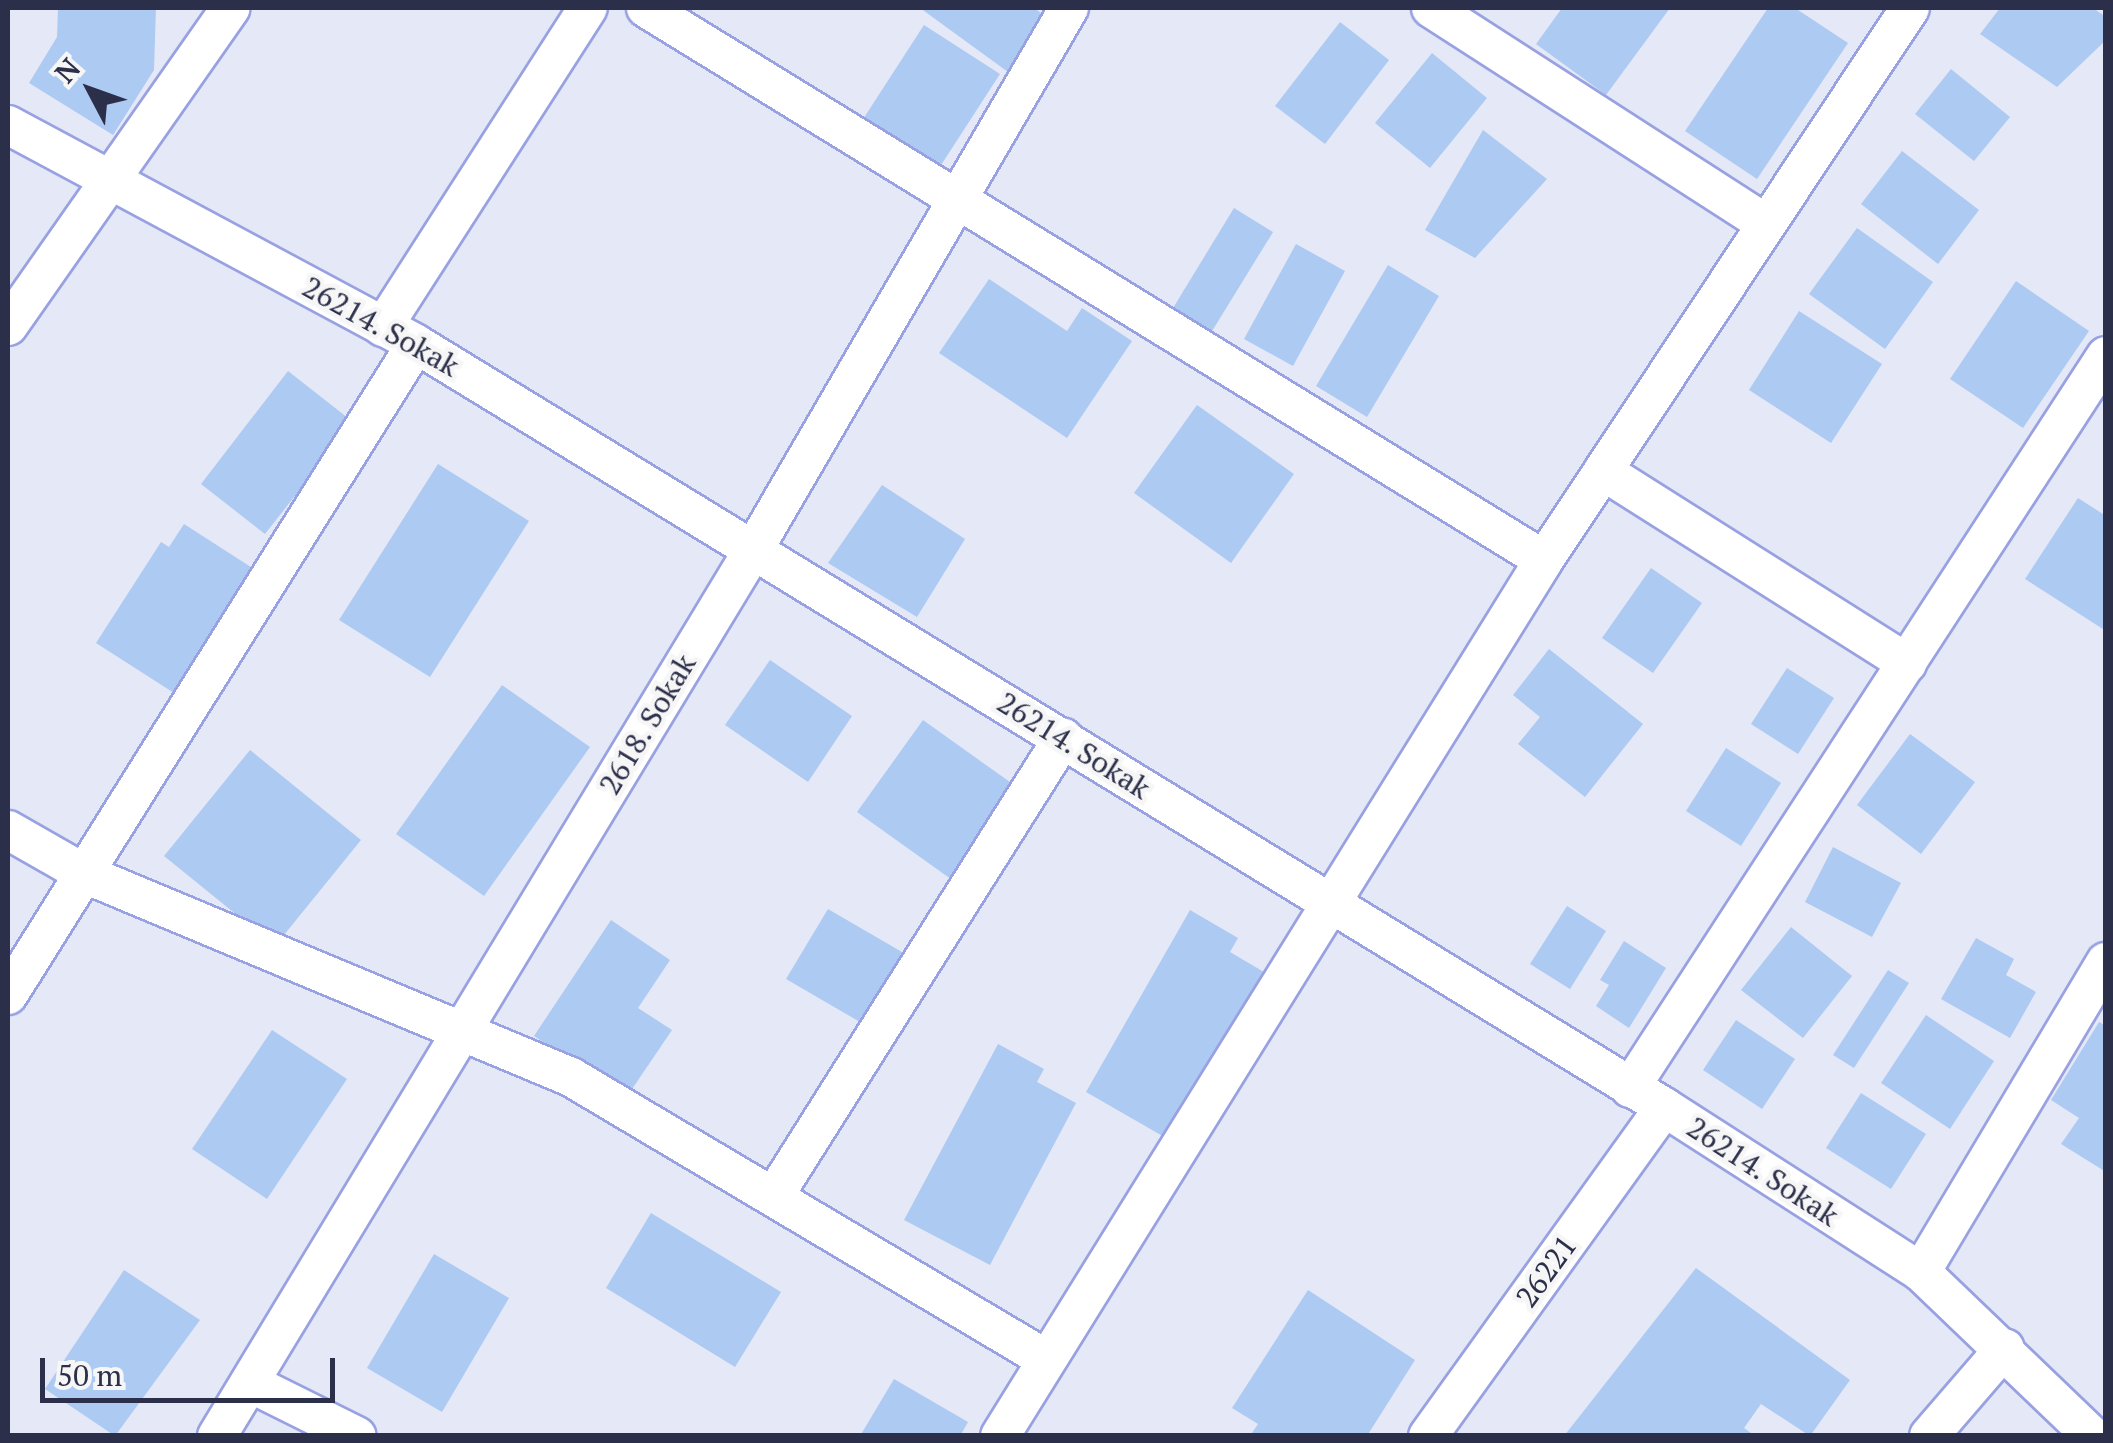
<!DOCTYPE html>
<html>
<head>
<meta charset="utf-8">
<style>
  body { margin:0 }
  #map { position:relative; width:2113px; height:1443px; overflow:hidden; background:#e5e8f6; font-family:"PT Serif",serif }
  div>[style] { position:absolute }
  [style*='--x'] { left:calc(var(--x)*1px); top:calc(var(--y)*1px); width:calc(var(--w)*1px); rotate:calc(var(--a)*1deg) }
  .building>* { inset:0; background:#adcaf3 }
  .roads { filter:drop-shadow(2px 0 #98a1e1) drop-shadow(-2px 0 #98a1e1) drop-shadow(0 2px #98a1e1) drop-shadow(0 -2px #98a1e1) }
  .minor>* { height:38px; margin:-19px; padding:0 19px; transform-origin:19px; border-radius:19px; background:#fff }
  span { translate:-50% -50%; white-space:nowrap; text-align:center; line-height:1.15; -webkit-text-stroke:9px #f6f6f6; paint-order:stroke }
  .street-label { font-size:30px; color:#2b2f49 }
  .frame { position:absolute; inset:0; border:10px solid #2b2f49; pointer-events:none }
  .north { position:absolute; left:40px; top:40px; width:100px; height:100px; -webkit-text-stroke:8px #f6f6f6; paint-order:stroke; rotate:311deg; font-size:28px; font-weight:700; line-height:40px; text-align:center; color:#2b2f49 }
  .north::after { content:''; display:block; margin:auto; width:35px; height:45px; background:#2b2f49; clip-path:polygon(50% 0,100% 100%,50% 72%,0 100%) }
  .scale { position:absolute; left:40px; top:1358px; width:295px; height:45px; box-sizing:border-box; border:5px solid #2b2f49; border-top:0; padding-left:12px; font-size:30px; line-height:35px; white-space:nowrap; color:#2b2f49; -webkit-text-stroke:8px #f6f6f6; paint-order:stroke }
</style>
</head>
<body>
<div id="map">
  <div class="building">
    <i style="clip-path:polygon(58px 8px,156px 8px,154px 70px,113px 135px,29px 83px,57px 37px)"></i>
    <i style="clip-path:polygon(920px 8px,1034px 8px,1048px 18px,1008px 72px)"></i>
    <i style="clip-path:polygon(1562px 8px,1670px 8px,1606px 95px,1536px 44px)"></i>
    <i style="clip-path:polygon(1768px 8px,1795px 8px,1848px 43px,1757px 179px,1685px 131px)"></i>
    <i style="clip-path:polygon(2000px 8px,2093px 8px,2106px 17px,2106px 40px,2057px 87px,1980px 34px)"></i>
    <i style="clip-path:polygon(1340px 22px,1389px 60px,1325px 144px,1275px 106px)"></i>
    <i style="clip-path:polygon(924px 25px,1000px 74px,932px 179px,856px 130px)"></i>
    <i style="clip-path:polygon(1432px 53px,1487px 98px,1430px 168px,1375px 123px)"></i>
    <i style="clip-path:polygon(1951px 69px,2010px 117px,1974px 161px,1915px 114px)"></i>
    <i style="clip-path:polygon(1483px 130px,1547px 179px,1475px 258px,1425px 230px)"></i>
    <i style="clip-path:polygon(1902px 151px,1979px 210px,1938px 264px,1861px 204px)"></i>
    <i style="clip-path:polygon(1234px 208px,1273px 232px,1209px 336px,1170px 313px)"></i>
    <i style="clip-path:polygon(1857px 228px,1933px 282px,1885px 349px,1809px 294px)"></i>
    <i style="clip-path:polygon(1296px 244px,1345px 271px,1293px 366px,1244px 339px)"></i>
    <i style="clip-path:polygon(1388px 265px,1439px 296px,1367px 417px,1316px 386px)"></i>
    <i style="clip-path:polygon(989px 279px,1067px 331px,1082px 308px,1132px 341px,1067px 438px,939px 353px)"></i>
    <i style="clip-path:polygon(2016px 281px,2089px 331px,2023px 428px,1950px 379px)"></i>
    <i style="clip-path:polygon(1799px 311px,1882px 364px,1831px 443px,1749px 390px)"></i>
    <i style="clip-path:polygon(288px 371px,353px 422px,265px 534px,201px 484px)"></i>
    <i style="clip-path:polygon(1197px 405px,1294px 474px,1231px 563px,1134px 493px)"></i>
    <i style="clip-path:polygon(438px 464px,529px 521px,430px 677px,339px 620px)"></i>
    <i style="clip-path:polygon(882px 485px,965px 539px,917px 617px,828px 563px)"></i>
    <i style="clip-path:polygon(2078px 498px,2106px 516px,2106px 631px,2025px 579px)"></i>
    <i style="clip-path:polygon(184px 524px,254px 569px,174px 693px,96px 643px,161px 542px,169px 547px)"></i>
    <i style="clip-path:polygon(1651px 568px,1702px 603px,1653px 673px,1602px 638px)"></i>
    <i style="clip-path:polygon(1549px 649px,1643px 724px,1585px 797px,1518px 744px,1540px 717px,1513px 695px)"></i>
    <i style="clip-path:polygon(770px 660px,852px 716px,808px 782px,725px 725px)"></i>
    <i style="clip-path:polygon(1787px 668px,1834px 698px,1798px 754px,1751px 724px)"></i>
    <i style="clip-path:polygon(502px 685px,590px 747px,484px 896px,396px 834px)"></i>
    <i style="clip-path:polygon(923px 720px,1021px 790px,955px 882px,857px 812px)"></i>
    <i style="clip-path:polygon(1910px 734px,1975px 782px,1921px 854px,1857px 805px)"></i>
    <i style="clip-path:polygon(1726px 748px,1781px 783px,1741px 846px,1686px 811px)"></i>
    <i style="clip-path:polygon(250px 750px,361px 840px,275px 946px,164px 856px)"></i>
    <i style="clip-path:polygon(1833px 847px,1901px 883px,1872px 937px,1805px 902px)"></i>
    <i style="clip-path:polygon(1567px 906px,1606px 931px,1570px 989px,1530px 964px)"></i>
    <i style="clip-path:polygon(828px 909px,914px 959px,872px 1029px,786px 979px)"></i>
    <i style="clip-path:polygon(1190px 910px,1238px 938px,1230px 952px,1269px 975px,1173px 1142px,1086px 1092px)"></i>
    <i style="clip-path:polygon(611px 920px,670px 960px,638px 1008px,672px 1030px,626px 1098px,534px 1036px)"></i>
    <i style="clip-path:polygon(1791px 927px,1852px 976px,1803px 1038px,1741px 990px)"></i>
    <i style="clip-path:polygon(1976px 938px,2014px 959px,2006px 975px,2036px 992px,2010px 1038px,1941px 999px)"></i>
    <i style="clip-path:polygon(1624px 941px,1666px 968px,1629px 1028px,1596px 1006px,1609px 985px,1600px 980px)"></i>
    <i style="clip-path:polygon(1888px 970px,1909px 983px,1854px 1068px,1833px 1055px)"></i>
    <i style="clip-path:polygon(1926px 1015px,1994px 1061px,1950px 1129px,1881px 1083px)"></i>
    <i style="clip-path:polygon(1736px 1020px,1795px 1059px,1762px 1109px,1703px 1070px)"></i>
    <i style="clip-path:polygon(2099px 1022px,2106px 1026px,2106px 1172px,2061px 1144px,2079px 1118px,2051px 1100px)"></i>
    <i style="clip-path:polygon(272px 1030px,347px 1079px,267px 1199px,192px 1149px)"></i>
    <i style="clip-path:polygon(998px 1044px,1044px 1069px,1037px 1082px,1076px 1103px,990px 1265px,904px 1220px)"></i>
    <i style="clip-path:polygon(1861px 1093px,1926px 1134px,1891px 1189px,1826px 1148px)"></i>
    <i style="clip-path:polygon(651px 1213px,781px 1292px,735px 1367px,606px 1288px)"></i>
    <i style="clip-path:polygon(434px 1254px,509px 1298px,442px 1412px,367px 1368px)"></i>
    <i style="clip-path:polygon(1696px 1268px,1850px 1380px,1810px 1436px,1761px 1404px,1744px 1428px,1755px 1436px,1564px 1436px)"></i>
    <i style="clip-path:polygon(124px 1270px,200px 1320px,115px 1436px,45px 1389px)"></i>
    <i style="clip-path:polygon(1308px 1290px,1415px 1360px,1367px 1436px,1250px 1436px,1258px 1424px,1232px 1408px)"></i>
    <i style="clip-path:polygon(894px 1379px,968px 1422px,960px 1436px,860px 1436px)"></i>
  </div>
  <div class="roads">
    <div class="minor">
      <i style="--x:646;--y:8;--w:1054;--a:31.58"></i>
      <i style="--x:1431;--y:8;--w:396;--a:32.8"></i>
      <i style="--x:8;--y:125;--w:463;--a:28.2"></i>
      <i style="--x:416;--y:344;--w:1463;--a:31.44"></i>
      <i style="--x:1664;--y:1107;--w:305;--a:32.7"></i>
      <i style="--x:1921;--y:1272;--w:237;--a:43.8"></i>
      <i style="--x:8;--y:326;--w:388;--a:-55"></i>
      <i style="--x:383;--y:327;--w:379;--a:-57.3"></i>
      <i style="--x:1603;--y:471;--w:360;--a:32.3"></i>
      <i style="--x:8;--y:830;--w:89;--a:29.7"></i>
      <i style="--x:85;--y:874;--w:527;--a:22.67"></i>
      <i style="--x:571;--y:1077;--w:550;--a:30.71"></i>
      <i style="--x:8;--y:995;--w:768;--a:-57.92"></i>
      <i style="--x:1630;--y:1088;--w:873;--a:-56.97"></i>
      <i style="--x:774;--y:1196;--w:542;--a:-57.75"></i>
      <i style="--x:1921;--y:1272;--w:361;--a:-59.2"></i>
      <i style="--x:250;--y:1383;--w:119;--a:26.4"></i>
      <i style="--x:217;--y:1436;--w:1039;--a:-58.82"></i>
      <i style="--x:755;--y:547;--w:624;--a:-59.78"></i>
      <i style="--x:1000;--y:1436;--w:1031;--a:-58.16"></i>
      <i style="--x:1544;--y:560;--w:662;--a:-56.45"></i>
      <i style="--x:1428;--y:1436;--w:405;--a:-54.3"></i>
      <i style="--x:1929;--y:1436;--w:116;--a:-49.2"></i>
    </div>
  </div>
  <div class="street-label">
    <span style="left:381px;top:326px;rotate:29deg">26214. Sokak</span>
    <span style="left:647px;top:724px;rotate:-59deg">2618. Sokak</span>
    <span style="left:1074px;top:745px;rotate:32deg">26214. Sokak</span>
    <span style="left:1763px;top:1171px;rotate:33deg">26214. Sokak</span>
    <span style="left:1546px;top:1271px;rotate:-54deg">26221</span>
  </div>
  <div class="frame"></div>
  <div class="north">N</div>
  <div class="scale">50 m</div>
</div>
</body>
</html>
